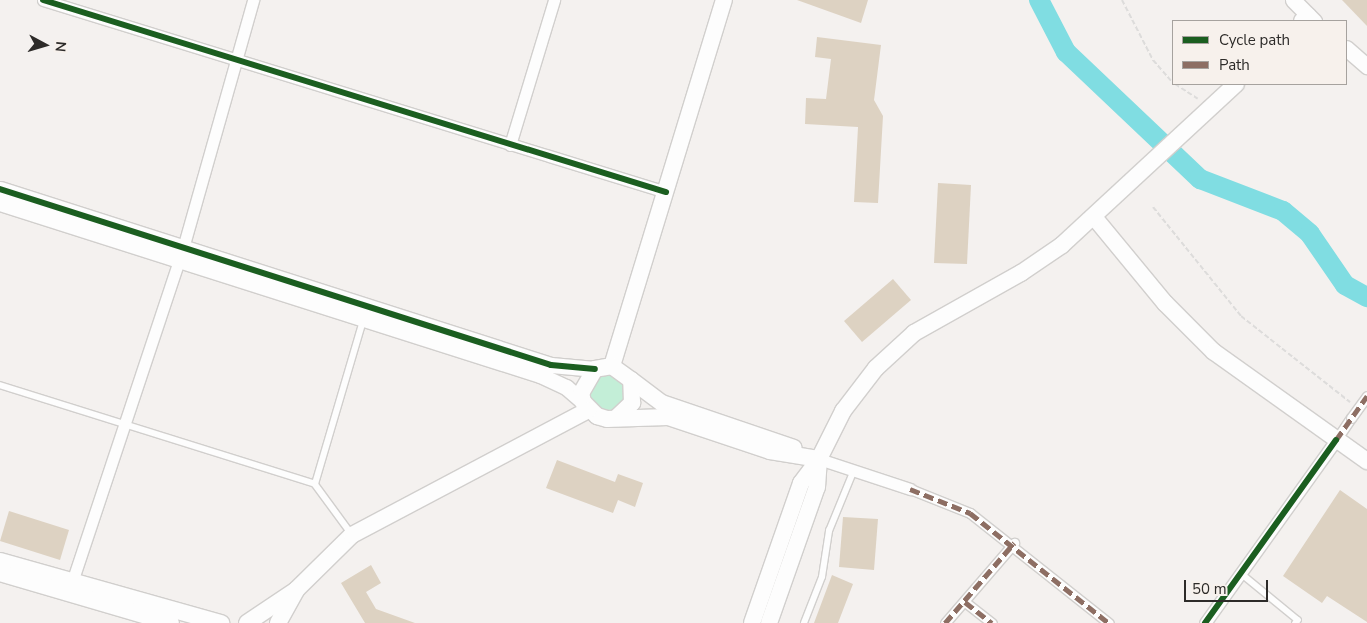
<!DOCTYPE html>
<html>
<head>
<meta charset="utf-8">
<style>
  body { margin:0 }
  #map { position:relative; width:1367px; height:623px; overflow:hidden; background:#f4f1ef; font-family:"Nunito Sans",sans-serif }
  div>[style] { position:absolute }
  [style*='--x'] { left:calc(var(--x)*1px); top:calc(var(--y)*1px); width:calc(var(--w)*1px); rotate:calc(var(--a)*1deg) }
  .green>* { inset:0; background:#c3eed7 }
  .round { border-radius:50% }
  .river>* { height:20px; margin:-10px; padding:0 10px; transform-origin:10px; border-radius:10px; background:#80dde2 }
  .building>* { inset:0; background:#ddd2c2 }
  .path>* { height:2px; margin-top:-1px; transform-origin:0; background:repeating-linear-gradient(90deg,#dddcdb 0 5px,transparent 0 7.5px) }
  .roads { filter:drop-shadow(1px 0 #d1cfcd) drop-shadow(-1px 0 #d1cfcd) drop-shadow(0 1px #d1cfcd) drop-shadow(0 -1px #d1cfcd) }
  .service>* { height:5.5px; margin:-2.75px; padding:0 2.75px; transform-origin:2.75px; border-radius:2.75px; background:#fdfdfd }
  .pedestrian>* { height:9px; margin:-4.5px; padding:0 4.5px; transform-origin:4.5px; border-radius:4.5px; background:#fdfdfd }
  .minor>* { height:11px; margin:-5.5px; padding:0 5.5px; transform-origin:5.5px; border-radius:5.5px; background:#fdfdfd }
  .tertiary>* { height:15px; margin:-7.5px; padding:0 7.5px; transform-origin:7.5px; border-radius:7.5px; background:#fdfdfd }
  .secondary>* { height:16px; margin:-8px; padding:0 8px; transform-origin:8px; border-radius:8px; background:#fdfdfd }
  .bridges { filter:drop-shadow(1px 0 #d1cfcd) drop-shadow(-1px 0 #d1cfcd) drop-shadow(0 1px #d1cfcd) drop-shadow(0 -1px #d1cfcd) }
  .pedestrian-bridge>* { height:9px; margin:-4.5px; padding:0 4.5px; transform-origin:4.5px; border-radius:4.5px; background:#fdfdfd }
  .quiet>* { height:5px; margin-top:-2.5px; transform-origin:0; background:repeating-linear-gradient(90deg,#8d6e63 0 10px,transparent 0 15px) }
  .cycleway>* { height:6px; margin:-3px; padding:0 3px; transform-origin:3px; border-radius:3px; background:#1b5e20 }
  span { translate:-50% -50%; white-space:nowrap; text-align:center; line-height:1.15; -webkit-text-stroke:4px #f7f1ec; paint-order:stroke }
  .legend { position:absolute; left:1172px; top:20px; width:175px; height:65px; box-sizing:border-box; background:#f7f1ec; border:1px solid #a6a29e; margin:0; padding:6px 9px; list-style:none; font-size:15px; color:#2d2b29 }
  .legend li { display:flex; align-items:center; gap:10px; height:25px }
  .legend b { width:25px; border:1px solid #a6a29e }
  .north { position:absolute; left:20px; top:20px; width:50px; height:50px; -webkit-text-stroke:4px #f7f1ec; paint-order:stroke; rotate:96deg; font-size:14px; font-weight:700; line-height:20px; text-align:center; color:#2d2b29 }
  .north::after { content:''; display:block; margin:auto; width:18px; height:22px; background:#2d2b29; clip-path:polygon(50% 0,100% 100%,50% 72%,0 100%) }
  .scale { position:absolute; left:1184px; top:580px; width:84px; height:22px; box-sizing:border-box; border:2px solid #2d2b29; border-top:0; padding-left:6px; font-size:15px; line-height:18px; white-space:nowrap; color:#2d2b29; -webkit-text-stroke:4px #f7f1ec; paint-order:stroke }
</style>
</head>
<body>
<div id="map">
  <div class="green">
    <i class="round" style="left:590px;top:374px;width:36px;height:36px"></i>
  </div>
  <div class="river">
    <i style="--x:1039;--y:0;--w:59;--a:62.6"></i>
    <i style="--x:1066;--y:52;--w:185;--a:43.5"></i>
    <i style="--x:1200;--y:179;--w:89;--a:21.1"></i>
    <i style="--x:1283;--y:211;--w:35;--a:40"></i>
    <i style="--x:1310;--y:234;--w:62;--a:55.5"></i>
    <i style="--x:1345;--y:285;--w:25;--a:29"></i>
  </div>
  <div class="building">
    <i style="clip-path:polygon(797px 0,868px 0,861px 23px)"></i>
    <i style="clip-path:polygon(1342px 0,1367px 0,1367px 26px)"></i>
    <i style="clip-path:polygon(817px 37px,881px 45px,874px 100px,883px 116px,878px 203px,854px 202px,858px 127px,805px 124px,806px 98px,826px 99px,831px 59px,815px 57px)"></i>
    <i style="clip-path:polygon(938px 183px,971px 185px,967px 264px,934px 263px)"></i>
    <i style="clip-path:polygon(893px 279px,911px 300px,862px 342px,844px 321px)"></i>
    <i style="clip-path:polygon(557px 460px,615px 482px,618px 474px,643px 483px,635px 507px,618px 500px,613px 513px,546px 488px)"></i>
    <i style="clip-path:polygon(1340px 490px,1367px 509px,1367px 622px,1327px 596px,1322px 603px,1283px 576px)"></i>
    <i style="clip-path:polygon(9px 511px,69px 530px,60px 560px,0 541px)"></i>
    <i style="clip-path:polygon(843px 517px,878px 519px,874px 570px,839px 567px)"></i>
    <i style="clip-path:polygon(371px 565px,381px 583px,366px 592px,376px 609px,415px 623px,365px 623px,341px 583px)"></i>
    <i style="clip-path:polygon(832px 575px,853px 584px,838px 623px,814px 623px)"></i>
  </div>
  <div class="path">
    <i style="--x:1122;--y:0;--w:68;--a:62.7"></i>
    <i style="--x:1153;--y:60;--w:30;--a:49"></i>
    <i style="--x:1175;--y:84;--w:27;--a:33"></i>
    <i style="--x:1153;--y:207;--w:140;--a:51.1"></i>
    <i style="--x:1241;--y:316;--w:139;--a:38.3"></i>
  </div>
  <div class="roads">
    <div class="service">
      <i style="--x:0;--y:385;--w:330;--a:17.4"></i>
      <i style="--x:315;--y:484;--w:61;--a:53.7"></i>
      <i style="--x:315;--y:484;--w:173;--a:-73.6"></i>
      <i style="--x:1243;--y:575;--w:71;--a:39.3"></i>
      <i style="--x:1298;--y:620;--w:4;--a:124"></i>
      <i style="--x:804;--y:623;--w:49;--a:-68.6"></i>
      <i style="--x:822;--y:577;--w:47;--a:-81.3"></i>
      <i style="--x:829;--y:531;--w:66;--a:-67.7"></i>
    </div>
    <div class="pedestrian">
      <i style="--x:1336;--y:440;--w:27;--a:-56"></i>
      <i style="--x:910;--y:489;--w:65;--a:21.8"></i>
      <i style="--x:970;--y:513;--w:177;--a:38.4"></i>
      <i style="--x:965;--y:602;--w:34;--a:38"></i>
      <i style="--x:945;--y:623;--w:106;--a:-49.2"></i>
    </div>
    <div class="minor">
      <i style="--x:43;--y:0;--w:652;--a:17.13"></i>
      <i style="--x:510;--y:145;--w:152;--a:-73.1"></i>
      <i style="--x:819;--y:459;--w:96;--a:18.2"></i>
      <i style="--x:72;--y:582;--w:352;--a:-71.6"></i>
      <i style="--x:183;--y:248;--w:258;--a:-74.2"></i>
      <i style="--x:1205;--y:623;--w:225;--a:-54.4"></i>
    </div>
    <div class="tertiary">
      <i style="--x:1293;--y:0;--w:30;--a:45"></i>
      <i style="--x:1346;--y:48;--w:28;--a:41"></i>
      <i style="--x:0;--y:189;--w:578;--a:17.71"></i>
      <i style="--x:551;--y:365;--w:44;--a:5.2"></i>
      <i style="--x:0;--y:203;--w:567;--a:17.67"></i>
      <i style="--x:540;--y:375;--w:29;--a:25"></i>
      <i style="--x:566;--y:387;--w:23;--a:41"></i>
    </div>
    <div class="secondary">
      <i style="--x:1302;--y:21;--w:8;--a:-40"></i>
      <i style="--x:1094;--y:217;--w:112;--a:50.5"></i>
      <i style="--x:1165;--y:303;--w:69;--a:45"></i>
      <i style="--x:1214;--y:352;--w:188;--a:35.5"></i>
      <i style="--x:612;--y:366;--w:383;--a:-73"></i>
      <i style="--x:631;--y:380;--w:39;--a:37"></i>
      <i style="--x:662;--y:403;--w:139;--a:18.8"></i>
      <i style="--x:617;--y:417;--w:21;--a:-43"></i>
      <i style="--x:632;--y:403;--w:23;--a:-92"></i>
      <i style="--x:631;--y:380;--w:24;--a:-144"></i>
      <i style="--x:612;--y:366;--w:17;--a:170"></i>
      <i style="--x:595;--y:369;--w:28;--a:120"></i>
      <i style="--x:581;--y:393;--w:9;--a:77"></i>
      <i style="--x:583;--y:402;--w:20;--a:45"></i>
      <i style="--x:597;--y:416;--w:10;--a:17"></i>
      <i style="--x:607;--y:419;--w:61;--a:-1.9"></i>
      <i style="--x:668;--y:417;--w:108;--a:18.4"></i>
      <i style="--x:770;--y:451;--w:50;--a:9.3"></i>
      <i style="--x:0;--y:561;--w:230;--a:15.7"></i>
      <i style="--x:0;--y:573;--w:178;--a:16.3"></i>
      <i style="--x:247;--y:623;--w:59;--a:-34"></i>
      <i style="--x:296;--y:590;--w:78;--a:-44.5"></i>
      <i style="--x:352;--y:535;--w:267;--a:-27.9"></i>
      <i style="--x:278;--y:623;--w:38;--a:-61"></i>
      <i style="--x:752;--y:623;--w:148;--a:-70.7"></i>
      <i style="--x:801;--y:483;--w:30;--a:-53"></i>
      <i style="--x:819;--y:459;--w:54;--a:-63.4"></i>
      <i style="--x:843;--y:411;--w:54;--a:-52.5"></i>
      <i style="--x:876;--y:368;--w:52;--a:-42.6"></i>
      <i style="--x:914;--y:333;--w:123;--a:-29.3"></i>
      <i style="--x:1021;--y:273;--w:50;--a:-34.3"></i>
      <i style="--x:1062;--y:245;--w:237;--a:-42.8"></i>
      <i style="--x:769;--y:623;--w:144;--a:-70.6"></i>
      <i style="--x:817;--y:487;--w:28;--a:-86"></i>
    </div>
  </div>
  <div class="bridges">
    <div class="pedestrian-bridge">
      <i style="--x:1351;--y:418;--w:27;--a:-54"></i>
    </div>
  </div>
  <div class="quiet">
    <i style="--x:1336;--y:440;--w:54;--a:-54.8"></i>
    <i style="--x:910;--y:489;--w:65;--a:21.8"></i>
    <i style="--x:970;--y:513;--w:177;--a:38.4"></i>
    <i style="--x:965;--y:602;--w:34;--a:38"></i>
    <i style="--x:945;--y:623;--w:106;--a:-49.2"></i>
  </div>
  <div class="cycleway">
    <i style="--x:43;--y:0;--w:652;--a:17.13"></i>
    <i style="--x:0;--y:189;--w:578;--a:17.71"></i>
    <i style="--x:551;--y:365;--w:44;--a:5.2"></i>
    <i style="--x:1205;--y:623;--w:225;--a:-54.4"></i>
  </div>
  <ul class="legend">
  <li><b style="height:6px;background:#1b5e20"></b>Cycle path</li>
  <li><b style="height:6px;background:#8d6e63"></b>Path</li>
  </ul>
  <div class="north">N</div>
  <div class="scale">50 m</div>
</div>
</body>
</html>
